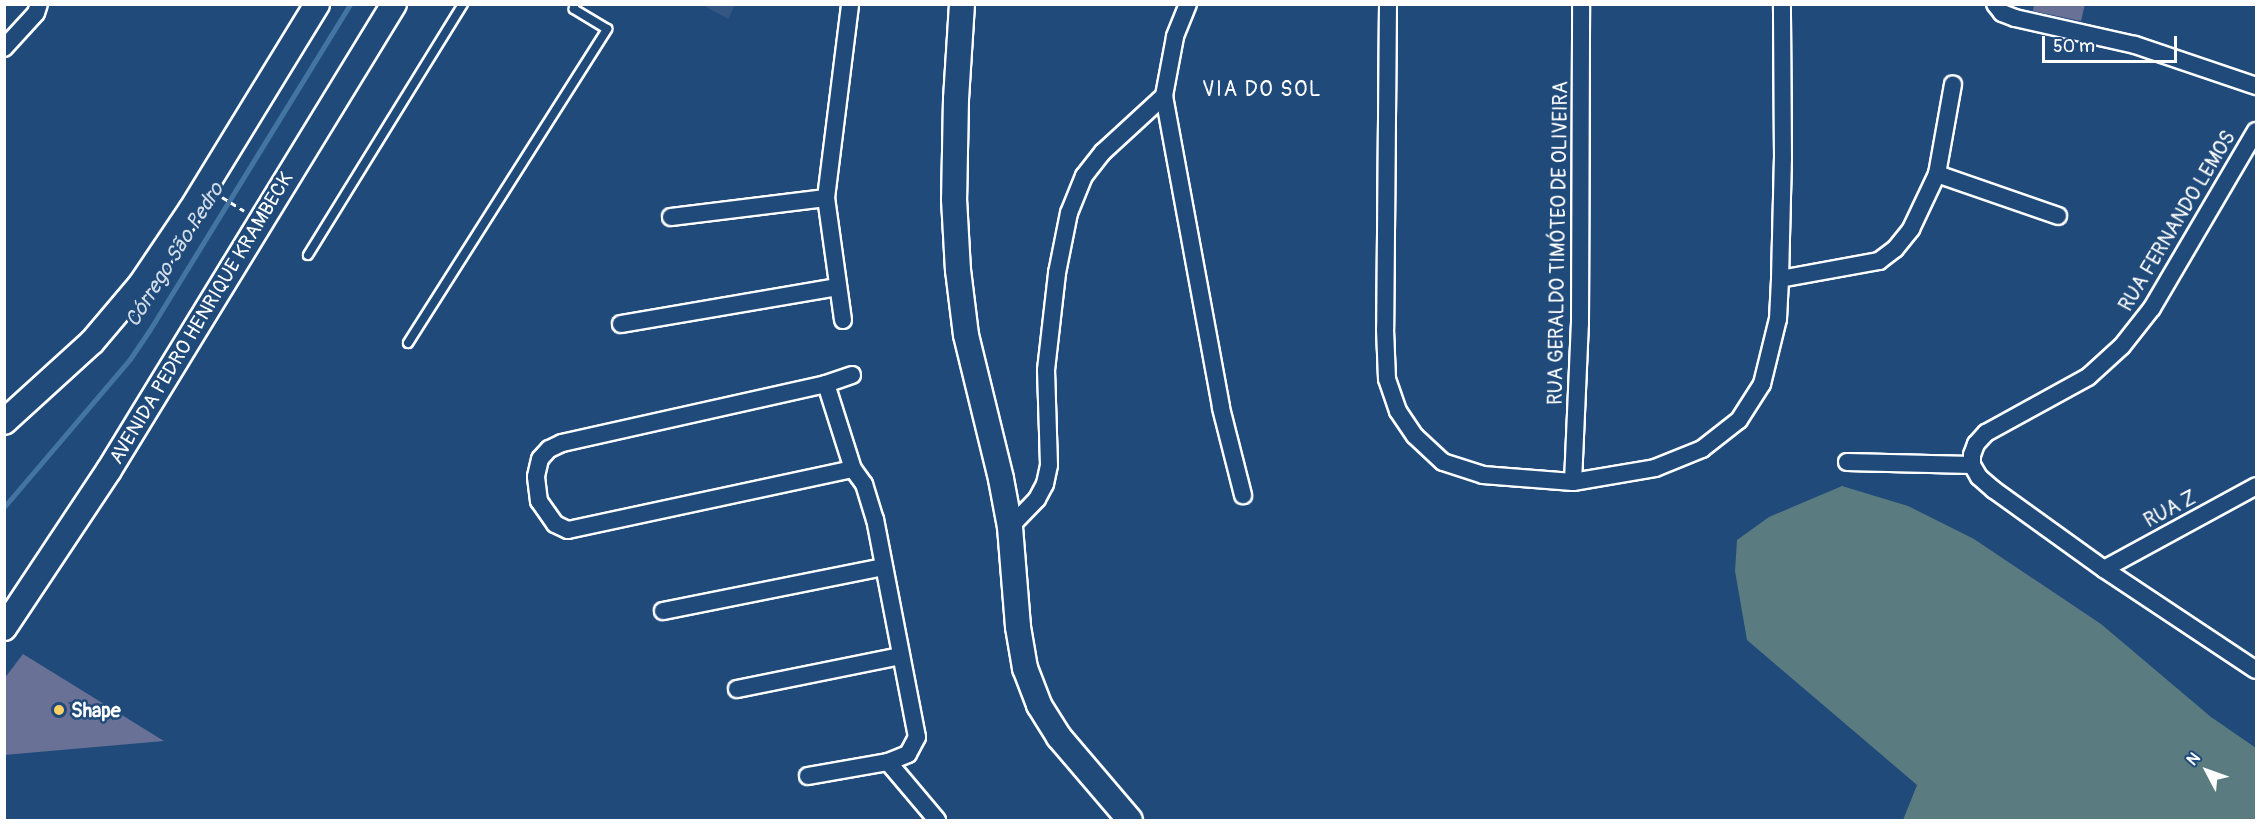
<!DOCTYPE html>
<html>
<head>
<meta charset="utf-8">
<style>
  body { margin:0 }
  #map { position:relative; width:2261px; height:825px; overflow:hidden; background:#1f4a7a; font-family:Pangolin,sans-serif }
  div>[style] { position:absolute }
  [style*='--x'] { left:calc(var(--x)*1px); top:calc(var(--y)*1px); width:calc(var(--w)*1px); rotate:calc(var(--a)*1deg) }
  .built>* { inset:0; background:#355683 }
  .green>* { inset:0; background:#5a7b7f }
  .stream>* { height:5px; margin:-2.5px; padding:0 2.5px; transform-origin:2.5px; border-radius:2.5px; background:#4375a0 }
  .building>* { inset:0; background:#697197 }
  .path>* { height:3px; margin-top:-1.5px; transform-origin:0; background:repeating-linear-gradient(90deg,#fff 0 6px,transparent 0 10.5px) }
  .roads { filter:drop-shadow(2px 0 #fff) drop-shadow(-2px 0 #fff) drop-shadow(0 2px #fff) drop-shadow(0 -2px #fff) }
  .lane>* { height:8px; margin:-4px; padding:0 4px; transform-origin:4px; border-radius:4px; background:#1f4a7a }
  .street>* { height:16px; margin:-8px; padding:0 8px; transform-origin:8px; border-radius:8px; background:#1f4a7a }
  .secondary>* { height:24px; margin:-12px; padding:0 12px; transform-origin:12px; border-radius:12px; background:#1f4a7a }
  .dots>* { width:16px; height:16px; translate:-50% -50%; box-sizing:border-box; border:3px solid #1f4a7a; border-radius:50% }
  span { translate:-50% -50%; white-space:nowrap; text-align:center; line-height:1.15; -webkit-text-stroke:5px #1f4a7a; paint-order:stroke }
  .street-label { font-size:20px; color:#fff }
  .poi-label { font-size:20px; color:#fff; font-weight:700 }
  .left { translate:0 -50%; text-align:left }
  .neighbourhood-label { font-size:21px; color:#fff; letter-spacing:1.5px }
  .water-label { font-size:21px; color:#d0dce7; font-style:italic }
  .frame { position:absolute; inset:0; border:6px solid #fff; pointer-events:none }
  .north { position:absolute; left:2177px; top:741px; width:60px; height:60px; -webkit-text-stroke:4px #1f4a7a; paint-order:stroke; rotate:311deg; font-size:16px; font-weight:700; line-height:24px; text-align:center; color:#fff }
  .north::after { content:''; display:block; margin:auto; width:21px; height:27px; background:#fff; clip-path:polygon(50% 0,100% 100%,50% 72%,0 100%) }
  .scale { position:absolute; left:2042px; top:36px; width:135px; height:27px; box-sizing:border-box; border:3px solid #fff; border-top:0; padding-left:8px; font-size:18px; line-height:21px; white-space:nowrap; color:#fff; -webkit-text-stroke:4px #1f4a7a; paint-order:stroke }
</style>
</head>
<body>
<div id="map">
  <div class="built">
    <i style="clip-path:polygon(703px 5px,735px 5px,728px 19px)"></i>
  </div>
  <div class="green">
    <i style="clip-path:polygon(1842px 486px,1908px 506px,1974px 539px,2101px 624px,2211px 717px,2256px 748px,2256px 820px,1903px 820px,1917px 785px,1747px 640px,1735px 571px,1737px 540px,1769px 517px)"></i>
  </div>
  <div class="stream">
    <i style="--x:4;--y:507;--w:194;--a:-49.6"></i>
    <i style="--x:130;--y:359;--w:34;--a:-56"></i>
    <i style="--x:149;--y:331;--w:384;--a:-58.4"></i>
  </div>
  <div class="building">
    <i style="clip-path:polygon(2034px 4px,2085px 4px,2081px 21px,2033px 11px)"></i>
    <i style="clip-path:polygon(23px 654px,164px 741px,4px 755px,4px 679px)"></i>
  </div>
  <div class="path">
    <i style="--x:222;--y:197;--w:26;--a:32"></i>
  </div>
  <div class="roads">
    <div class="lane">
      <i style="--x:308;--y:255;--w:295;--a:-58.3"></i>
      <i style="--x:408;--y:343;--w:372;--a:-57.6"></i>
      <i style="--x:607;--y:29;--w:39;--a:-149"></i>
      <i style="--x:574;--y:9;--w:5;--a:-90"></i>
    </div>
    <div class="street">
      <i style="--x:1188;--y:4;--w:35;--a:112"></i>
      <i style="--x:1175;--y:37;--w:60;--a:100.6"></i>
      <i style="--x:1164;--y:96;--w:317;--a:79.6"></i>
      <i style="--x:1221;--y:408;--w:90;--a:75.8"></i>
      <i style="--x:1388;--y:4;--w:325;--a:90.5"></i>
      <i style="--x:1385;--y:329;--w:50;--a:87.7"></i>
      <i style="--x:1387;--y:379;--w:34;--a:71"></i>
      <i style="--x:1398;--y:411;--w:30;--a:56"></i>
      <i style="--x:1415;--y:436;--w:38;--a:43"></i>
      <i style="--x:1443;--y:462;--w:42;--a:18"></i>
      <i style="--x:1483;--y:475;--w:90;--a:4.4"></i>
      <i style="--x:1573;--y:482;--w:83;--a:-9.7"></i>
      <i style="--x:1655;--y:468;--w:51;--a:-22"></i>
      <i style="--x:1702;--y:449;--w:47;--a:-38.1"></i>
      <i style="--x:1739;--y:420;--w:43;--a:-57.4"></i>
      <i style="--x:1762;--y:384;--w:67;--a:-76.2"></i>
      <i style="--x:1778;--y:319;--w:40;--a:-87.1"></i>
      <i style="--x:1780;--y:279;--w:121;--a:-88.6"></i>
      <i style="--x:1783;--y:158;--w:154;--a:-90.4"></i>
      <i style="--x:1995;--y:4;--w:11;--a:52"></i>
      <i style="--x:2002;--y:13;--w:14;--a:21"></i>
      <i style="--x:2015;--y:18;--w:123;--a:12.7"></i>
      <i style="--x:2135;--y:45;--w:128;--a:18.7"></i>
      <i style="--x:4;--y:48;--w:47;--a:-47.6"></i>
      <i style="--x:36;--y:13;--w:9;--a:-72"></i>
      <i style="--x:1937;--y:174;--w:128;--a:19.1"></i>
      <i style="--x:671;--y:217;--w:156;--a:-7"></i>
      <i style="--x:1780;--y:279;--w:101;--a:-10.3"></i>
      <i style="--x:1879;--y:261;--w:20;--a:-37"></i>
      <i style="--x:1895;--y:249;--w:26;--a:-51"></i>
      <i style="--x:1911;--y:229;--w:61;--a:-64.7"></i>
      <i style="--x:1937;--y:174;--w:91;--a:-79.9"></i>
      <i style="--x:843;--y:320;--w:123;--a:-97.9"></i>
      <i style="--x:826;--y:198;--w:195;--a:-82.9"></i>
      <i style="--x:621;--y:324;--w:219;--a:-9.7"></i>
      <i style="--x:852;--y:375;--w:28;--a:161"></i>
      <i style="--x:826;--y:384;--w:89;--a:72.4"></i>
      <i style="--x:853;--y:469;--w:19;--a:54"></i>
      <i style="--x:864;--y:484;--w:37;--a:73"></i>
      <i style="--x:875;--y:519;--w:222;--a:79.1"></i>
      <i style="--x:917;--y:737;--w:19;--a:118"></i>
      <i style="--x:908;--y:754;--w:22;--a:158"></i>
      <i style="--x:888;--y:762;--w:76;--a:49.8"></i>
      <i style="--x:826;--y:384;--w:271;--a:167.4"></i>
      <i style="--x:562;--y:443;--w:14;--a:155"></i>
      <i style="--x:549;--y:449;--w:13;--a:132"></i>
      <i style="--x:540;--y:459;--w:18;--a:103"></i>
      <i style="--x:536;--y:477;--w:24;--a:83"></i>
      <i style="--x:539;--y:501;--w:28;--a:55"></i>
      <i style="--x:555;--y:524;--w:14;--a:25"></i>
      <i style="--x:568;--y:530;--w:291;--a:-12.1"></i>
      <i style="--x:1847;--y:462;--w:125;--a:1.4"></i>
      <i style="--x:1972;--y:465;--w:10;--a:-90"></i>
      <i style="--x:1972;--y:455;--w:12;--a:-70"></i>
      <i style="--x:1976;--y:444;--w:15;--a:-48"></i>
      <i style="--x:1986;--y:433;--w:116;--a:-28.8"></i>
      <i style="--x:2088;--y:377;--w:46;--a:-42.4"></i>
      <i style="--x:2122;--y:346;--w:48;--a:-51.7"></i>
      <i style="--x:2152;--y:308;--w:205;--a:-59.6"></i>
      <i style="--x:1972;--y:465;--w:14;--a:60"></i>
      <i style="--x:1979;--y:477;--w:20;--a:41"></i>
      <i style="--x:1994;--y:490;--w:135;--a:35.7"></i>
      <i style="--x:2104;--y:569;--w:182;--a:33.6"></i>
      <i style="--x:1573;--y:482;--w:158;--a:-87.5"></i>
      <i style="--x:1580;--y:324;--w:320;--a:-89.8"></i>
      <i style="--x:1010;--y:527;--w:39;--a:-46"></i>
      <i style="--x:1037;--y:499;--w:17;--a:-62"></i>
      <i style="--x:1045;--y:484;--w:19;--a:-78"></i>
      <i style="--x:1049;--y:465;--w:95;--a:-91.8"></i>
      <i style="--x:1046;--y:370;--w:98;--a:-83.5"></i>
      <i style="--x:1057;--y:273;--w:61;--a:-78.7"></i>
      <i style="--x:1069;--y:213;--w:40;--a:-68"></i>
      <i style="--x:1084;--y:176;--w:31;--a:-52"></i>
      <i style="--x:1103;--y:152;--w:83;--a:-42.6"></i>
      <i style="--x:2104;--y:569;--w:173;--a:-28.6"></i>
      <i style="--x:663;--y:611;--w:225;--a:-11.3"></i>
      <i style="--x:737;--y:689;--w:167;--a:-11.4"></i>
      <i style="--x:808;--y:776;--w:81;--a:-9.9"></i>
    </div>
    <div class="secondary">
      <i style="--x:962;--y:4;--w:95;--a:93.6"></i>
      <i style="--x:956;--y:99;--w:100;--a:91.1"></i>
      <i style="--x:954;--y:199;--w:71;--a:86.8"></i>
      <i style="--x:958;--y:270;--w:65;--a:83"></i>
      <i style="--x:966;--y:335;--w:148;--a:76.3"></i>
      <i style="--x:1001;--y:479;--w:49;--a:79.4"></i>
      <i style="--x:1010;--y:527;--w:100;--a:85.4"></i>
      <i style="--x:1018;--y:627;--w:42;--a:80.3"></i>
      <i style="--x:1025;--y:668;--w:40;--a:69"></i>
      <i style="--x:1039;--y:705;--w:38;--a:58"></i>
      <i style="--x:1059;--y:737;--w:109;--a:49.5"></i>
      <i style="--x:4;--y:422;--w:119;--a:-42.3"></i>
      <i style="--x:92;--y:342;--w:76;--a:-49.8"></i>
      <i style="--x:141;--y:284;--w:89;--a:-56"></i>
      <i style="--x:191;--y:210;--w:241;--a:-58.5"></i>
      <i style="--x:4;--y:628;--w:190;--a:-56.4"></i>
      <i style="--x:109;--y:470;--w:546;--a:-58.55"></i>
    </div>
  </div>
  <div class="dots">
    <i style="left:59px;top:710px;background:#ffd166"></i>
  </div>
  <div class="street-label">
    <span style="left:2177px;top:221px;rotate:-59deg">RUA FERNANDO LEMOS</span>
    <span style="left:1558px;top:243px;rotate:-89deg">RUA GERALDO TIMÓTEO DE OLIVEIRA</span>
    <span style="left:201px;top:318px;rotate:-59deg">AVENIDA PEDRO HENRIQUE KRAMBECK</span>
    <span style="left:2170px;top:509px;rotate:-28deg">RUA Z</span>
  </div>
  <div class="poi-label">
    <span class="left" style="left:71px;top:710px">Shape</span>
  </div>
  <div class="neighbourhood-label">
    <span style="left:1262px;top:90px">VIA DO SOL</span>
  </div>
  <div class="water-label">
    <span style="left:175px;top:255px;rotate:-58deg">Córrego São Pedro</span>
  </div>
  <div class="frame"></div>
  <div class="north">N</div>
  <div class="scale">50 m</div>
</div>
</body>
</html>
